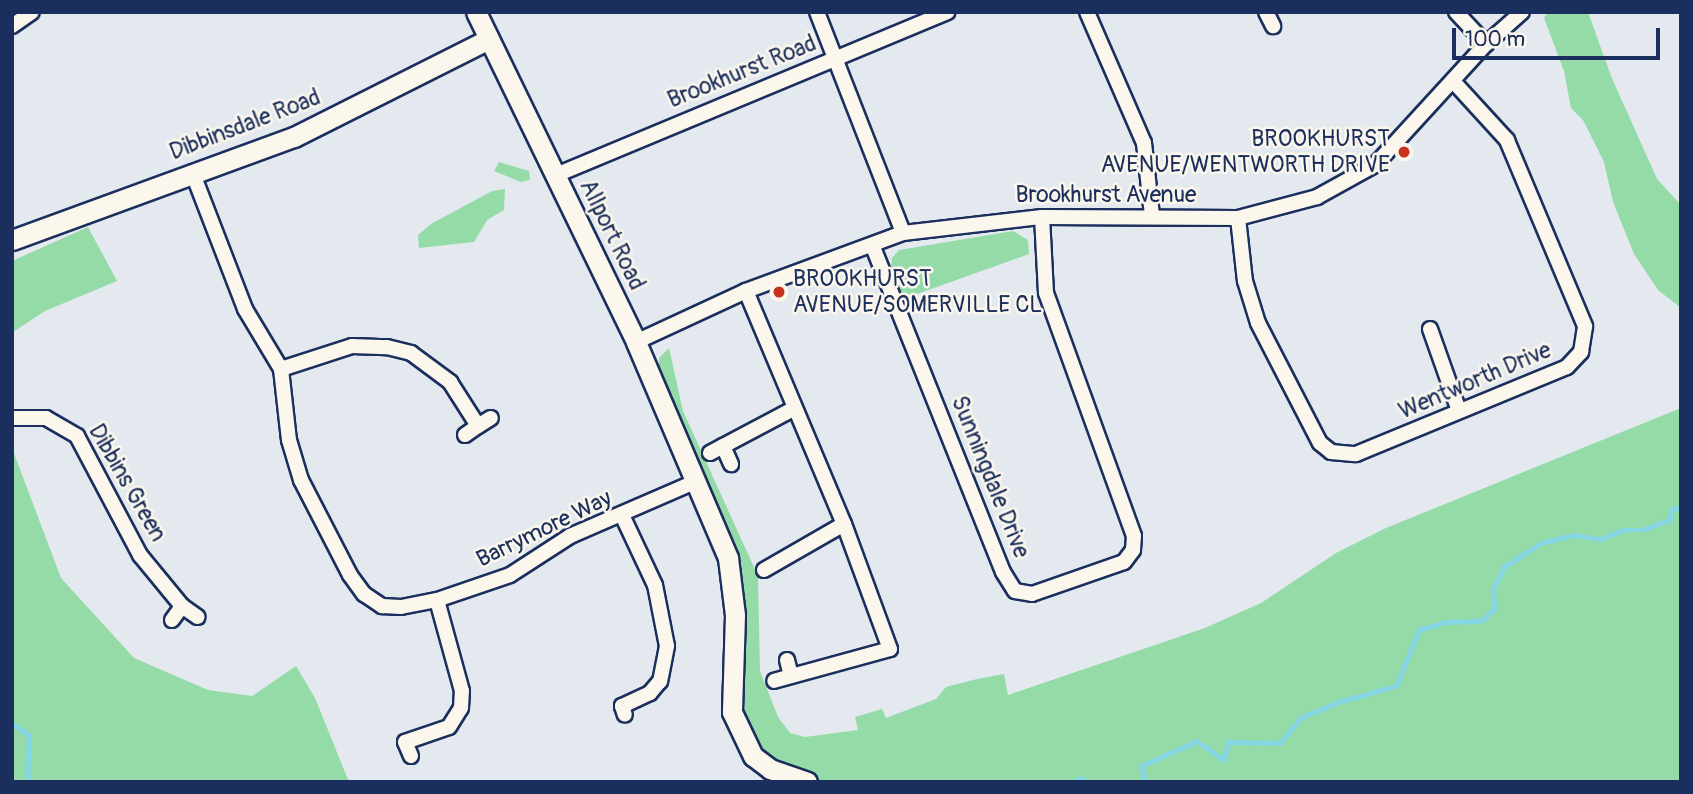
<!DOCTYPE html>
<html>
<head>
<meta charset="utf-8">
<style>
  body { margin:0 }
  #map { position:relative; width:1693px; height:794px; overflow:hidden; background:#e3e9ee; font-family:Pangolin,sans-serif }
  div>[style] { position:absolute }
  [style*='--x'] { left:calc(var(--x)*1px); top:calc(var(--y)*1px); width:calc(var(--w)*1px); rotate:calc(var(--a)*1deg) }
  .green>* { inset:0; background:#95dba8 }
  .stream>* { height:4.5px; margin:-2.25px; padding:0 2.25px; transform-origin:2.25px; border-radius:2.25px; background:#87d6e4 }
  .roads { filter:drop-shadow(2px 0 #1b2f5e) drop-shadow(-2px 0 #1b2f5e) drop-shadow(0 2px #1b2f5e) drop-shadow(0 -2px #1b2f5e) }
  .street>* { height:14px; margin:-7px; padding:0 7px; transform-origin:7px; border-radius:7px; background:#fbf7ec }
  .secondary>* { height:19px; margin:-9.5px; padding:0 9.5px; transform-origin:9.5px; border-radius:9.5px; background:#fbf7ec }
  .dots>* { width:19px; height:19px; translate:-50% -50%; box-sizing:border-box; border:4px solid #fbf7ec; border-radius:50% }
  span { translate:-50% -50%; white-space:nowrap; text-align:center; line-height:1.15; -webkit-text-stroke:5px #fbf7ec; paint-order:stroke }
  .street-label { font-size:23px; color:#1b2f5e }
  .poi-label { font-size:23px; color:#1b2f5e }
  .right { translate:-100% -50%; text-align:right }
  .left { translate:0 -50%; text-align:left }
  .frame { position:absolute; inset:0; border:14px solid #1b2f5e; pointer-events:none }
  .scale { position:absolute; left:1452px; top:28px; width:208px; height:32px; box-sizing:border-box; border:4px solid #1b2f5e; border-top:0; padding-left:9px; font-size:21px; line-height:24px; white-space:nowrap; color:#1b2f5e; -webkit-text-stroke:5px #fbf7ec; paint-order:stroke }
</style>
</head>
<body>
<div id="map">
  <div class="green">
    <i style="clip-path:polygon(1548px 12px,1588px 12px,1611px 76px,1657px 179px,1681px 205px,1681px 308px,1658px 290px,1634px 254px,1613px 202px,1604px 162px,1583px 120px,1571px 108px,1564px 71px,1544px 18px)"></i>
    <i style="clip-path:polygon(499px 162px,529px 171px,530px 180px,521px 182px,494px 171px)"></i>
    <i style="clip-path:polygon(505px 189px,504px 210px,487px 220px,474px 242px,419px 248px,418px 235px,431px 224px,492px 191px)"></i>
    <i style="clip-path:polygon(88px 227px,117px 281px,45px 311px,13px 332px,12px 261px)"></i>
    <i style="clip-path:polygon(1013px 231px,1028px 240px,1029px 254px,903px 299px,891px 271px,892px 258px,899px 250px)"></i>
    <i style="clip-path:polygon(669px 348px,683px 411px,758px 576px,760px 671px,778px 717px,790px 733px,805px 737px,858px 730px,855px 717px,882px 709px,886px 718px,936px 699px,946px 687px,977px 679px,1004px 674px,1008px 695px,1205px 628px,1261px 603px,1336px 553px,1386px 528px,1681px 408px,1681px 782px,768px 782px,777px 763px,763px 752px,740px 714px,740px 625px,658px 376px,659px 358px)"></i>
    <i style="clip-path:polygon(12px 448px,61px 578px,134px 658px,208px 690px,252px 696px,296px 666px,315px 698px,349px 782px,12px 782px)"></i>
  </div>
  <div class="stream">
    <i style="--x:12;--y:723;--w:21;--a:35"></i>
    <i style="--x:29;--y:735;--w:47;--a:91.2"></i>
    <i style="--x:1074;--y:782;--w:8;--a:-30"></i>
    <i style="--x:1081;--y:778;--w:6;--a:39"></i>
    <i style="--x:1145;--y:782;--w:16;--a:-104"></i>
    <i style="--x:1141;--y:766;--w:61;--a:-24.1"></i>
    <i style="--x:1197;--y:741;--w:33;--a:35"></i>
    <i style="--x:1224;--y:760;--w:18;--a:-77"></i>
    <i style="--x:1228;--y:742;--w:52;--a:1.1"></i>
    <i style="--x:1280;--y:743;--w:32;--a:-51"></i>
    <i style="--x:1300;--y:718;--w:41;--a:-22.8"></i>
    <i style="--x:1338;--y:702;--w:60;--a:-15.4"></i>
    <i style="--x:1396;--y:686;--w:61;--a:-67.7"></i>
    <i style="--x:1419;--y:630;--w:27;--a:-17"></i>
    <i style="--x:1445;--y:622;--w:36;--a:-2"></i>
    <i style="--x:1481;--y:621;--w:18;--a:-43"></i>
    <i style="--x:1494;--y:609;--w:20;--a:-93"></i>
    <i style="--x:1493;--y:589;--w:25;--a:-63"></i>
    <i style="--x:1504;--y:567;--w:44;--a:-33"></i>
    <i style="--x:1541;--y:543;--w:34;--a:-14"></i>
    <i style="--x:1574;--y:535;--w:26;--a:9"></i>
    <i style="--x:1600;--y:539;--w:25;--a:-21"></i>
    <i style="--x:1623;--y:530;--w:19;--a:0"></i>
    <i style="--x:1642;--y:530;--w:30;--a:-21"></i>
    <i style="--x:1670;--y:519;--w:9;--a:-84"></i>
    <i style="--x:1671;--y:510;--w:10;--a:-17"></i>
  </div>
  <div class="roads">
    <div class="street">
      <i style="--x:817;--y:12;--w:237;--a:68.7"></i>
      <i style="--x:1087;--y:12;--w:143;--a:66.5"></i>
      <i style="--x:1144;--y:143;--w:72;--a:83.7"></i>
      <i style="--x:1266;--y:12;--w:16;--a:63"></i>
      <i style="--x:1456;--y:12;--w:44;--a:46.8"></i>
      <i style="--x:12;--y:26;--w:24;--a:-35"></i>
      <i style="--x:193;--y:174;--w:145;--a:68.9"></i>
      <i style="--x:245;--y:309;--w:70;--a:59"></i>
      <i style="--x:281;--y:369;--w:71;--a:83.6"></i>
      <i style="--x:289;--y:440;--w:42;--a:73.3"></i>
      <i style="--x:301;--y:480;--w:107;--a:62.7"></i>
      <i style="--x:350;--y:575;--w:24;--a:54"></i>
      <i style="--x:364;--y:594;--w:22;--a:34"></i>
      <i style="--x:382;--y:606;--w:19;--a:3"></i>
      <i style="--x:401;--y:607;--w:37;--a:-11"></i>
      <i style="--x:437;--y:600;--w:77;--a:-18.9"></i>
      <i style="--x:510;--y:575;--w:72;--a:-33"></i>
      <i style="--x:570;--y:536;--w:138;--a:-23.4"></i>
      <i style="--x:556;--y:175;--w:424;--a:-22.6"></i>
      <i style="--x:1238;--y:218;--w:63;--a:83.7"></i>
      <i style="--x:1245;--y:281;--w:44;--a:72.8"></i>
      <i style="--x:1258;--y:323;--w:135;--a:62.7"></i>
      <i style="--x:1320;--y:443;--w:14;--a:39"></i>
      <i style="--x:1331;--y:452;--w:25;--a:5"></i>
      <i style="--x:1356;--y:454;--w:228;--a:-22.4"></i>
      <i style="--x:1567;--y:367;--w:21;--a:-47"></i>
      <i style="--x:1581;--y:352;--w:26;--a:-81"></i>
      <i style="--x:1585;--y:326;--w:202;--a:-112.8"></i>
      <i style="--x:1507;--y:140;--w:80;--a:-132.5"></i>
      <i style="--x:873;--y:247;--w:350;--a:68.2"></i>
      <i style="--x:1003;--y:572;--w:22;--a:58"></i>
      <i style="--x:1015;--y:591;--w:17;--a:10"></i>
      <i style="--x:1032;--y:594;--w:97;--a:-19.2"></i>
      <i style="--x:1124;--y:562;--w:15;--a:-53"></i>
      <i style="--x:1133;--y:550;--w:14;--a:-86"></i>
      <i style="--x:1134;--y:536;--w:258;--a:-109.9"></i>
      <i style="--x:1046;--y:293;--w:76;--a:-93"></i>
      <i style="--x:746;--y:291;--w:253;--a:67.2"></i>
      <i style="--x:844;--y:524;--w:133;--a:69.8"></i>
      <i style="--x:890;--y:649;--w:120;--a:164.6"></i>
      <i style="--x:1430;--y:329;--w:84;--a:70.5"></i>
      <i style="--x:636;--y:342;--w:121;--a:-24.9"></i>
      <i style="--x:746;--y:291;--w:167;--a:-20.3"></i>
      <i style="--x:903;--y:233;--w:140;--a:-6.6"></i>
      <i style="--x:1042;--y:217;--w:196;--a:0.3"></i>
      <i style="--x:1238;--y:218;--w:82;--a:-14.9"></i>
      <i style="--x:1317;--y:197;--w:66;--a:-28.9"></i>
      <i style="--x:1375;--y:165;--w:164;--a:-47.5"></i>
      <i style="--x:1486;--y:44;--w:48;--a:-41.6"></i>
      <i style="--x:281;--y:369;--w:75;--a:-17.9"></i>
      <i style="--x:352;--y:346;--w:35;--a:2"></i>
      <i style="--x:387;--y:347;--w:25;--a:14"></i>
      <i style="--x:411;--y:353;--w:49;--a:36.6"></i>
      <i style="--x:450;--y:382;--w:52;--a:57.5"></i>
      <i style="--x:478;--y:426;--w:15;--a:-32"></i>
      <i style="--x:12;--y:418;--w:34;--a:0"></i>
      <i style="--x:46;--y:418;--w:36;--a:30"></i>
      <i style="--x:77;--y:436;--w:135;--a:62.1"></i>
      <i style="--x:140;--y:555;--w:66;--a:50.5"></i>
      <i style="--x:182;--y:606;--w:19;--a:35"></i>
      <i style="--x:465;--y:435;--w:16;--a:-35"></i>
      <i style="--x:723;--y:446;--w:20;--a:66"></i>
      <i style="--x:710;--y:453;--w:94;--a:-27.9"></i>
      <i style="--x:622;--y:515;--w:77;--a:64.8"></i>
      <i style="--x:655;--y:585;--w:62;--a:78.9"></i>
      <i style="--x:667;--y:646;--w:36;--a:101"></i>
      <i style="--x:660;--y:681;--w:16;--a:130"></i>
      <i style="--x:650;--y:693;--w:31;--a:155"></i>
      <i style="--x:622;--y:706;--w:9;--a:72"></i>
      <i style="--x:764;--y:570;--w:92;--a:-29.9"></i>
      <i style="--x:172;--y:620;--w:17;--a:-54"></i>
      <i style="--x:787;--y:660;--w:16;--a:76"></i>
      <i style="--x:411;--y:756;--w:15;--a:-113"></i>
      <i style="--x:405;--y:742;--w:46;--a:-18.8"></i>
      <i style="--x:449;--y:727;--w:22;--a:-58"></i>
      <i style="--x:461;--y:708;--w:17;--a:-87"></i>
      <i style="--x:462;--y:691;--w:94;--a:-105.4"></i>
    </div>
    <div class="secondary">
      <i style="--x:476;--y:12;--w:367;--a:64.1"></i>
      <i style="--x:636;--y:342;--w:235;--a:66.9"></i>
      <i style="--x:728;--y:558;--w:57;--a:83"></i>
      <i style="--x:735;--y:615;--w:97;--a:91.8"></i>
      <i style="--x:732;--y:712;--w:49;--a:64.5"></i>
      <i style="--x:753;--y:756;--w:21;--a:37"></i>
      <i style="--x:770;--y:769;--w:39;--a:19"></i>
      <i style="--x:12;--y:240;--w:300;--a:-20.1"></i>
      <i style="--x:294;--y:137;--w:218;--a:-26.7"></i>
    </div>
  </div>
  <div class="dots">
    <i style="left:1404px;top:152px;background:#c8321e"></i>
    <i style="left:779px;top:292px;background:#c8321e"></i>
  </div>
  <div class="street-label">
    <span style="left:742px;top:72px;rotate:-22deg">Brookhurst Road</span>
    <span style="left:245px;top:125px;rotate:-21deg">Dibbinsdale Road</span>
    <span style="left:1106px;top:195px">Brookhurst Avenue</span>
    <span style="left:612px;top:235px;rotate:64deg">Allport Road</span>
    <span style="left:1475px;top:381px;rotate:-23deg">Wentworth Drive</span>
    <span style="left:990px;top:477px;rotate:68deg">Sunningdale Drive</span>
    <span style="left:127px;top:483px;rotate:60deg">Dibbins Green</span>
    <span style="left:544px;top:529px;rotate:-26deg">Barrymore Way</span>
  </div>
  <div class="poi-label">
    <span class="right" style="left:1390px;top:152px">BROOKHURST<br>AVENUE/WENTWORTH DRIVE</span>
    <span class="left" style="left:793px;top:292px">BROOKHURST<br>AVENUE/SOMERVILLE CL</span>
  </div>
  <div class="frame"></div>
  <div class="scale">100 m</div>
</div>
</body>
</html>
